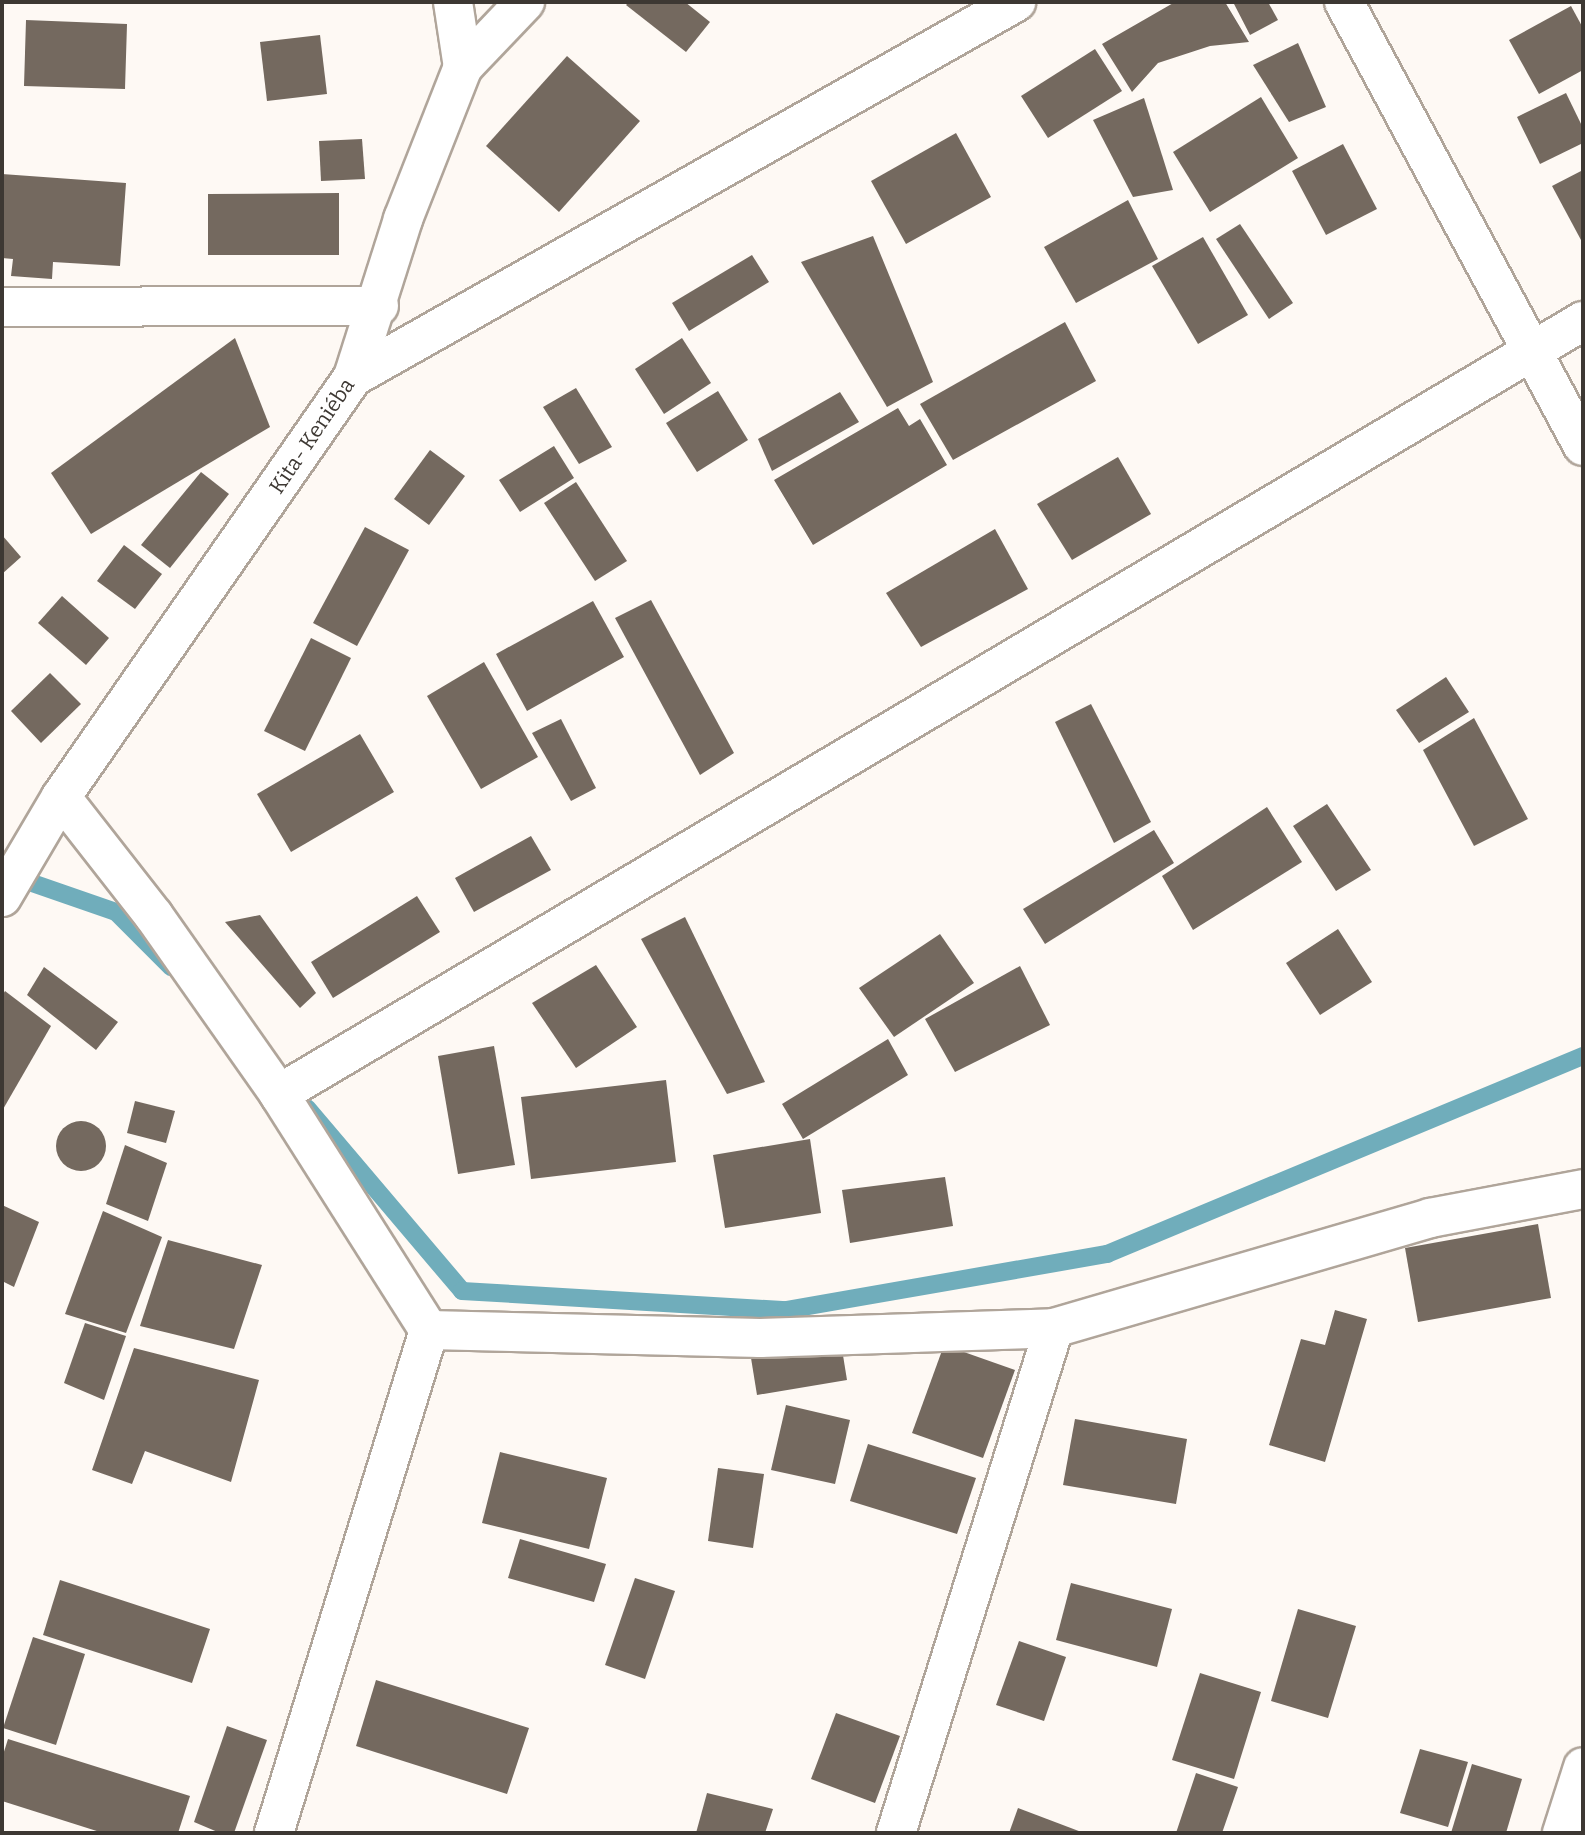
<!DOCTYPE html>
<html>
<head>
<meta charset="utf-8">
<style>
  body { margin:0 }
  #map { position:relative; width:1585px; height:1835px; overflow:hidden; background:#fef9f4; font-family:Bitter,serif }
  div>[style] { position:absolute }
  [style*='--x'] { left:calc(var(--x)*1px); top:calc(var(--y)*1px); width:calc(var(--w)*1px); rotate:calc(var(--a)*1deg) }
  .stream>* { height:18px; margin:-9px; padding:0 9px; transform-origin:9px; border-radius:9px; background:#70adbb }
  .building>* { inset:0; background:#74695f }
  .round { border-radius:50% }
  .roads { filter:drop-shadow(2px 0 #b0a59a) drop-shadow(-2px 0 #b0a59a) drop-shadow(0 2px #b0a59a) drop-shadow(0 -2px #b0a59a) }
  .minor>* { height:38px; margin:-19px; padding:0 19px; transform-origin:19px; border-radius:19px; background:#fff }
  .major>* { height:38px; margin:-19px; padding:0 19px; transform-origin:19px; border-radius:19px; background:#fff }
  span { translate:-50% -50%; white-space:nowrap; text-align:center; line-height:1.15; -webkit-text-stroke:7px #fff; paint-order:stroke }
  .street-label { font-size:21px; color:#3d3833 }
  .frame { position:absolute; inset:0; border:4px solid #3d3833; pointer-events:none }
</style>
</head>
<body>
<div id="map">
  <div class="stream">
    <i style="--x:12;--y:876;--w:110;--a:19.1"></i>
    <i style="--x:116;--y:912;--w:78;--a:45"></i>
    <i style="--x:307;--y:1108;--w:240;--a:49.7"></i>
    <i style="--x:462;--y:1291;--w:325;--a:3.4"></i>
    <i style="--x:786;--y:1310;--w:326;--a:-9.9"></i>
    <i style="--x:1107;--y:1254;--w:516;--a:-22.59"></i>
  </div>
  <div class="building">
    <i style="clip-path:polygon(629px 2px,685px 2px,710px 22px,686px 52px,626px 5px)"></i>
    <i style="clip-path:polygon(1175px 2px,1225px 2px,1249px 42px,1210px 46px,1158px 63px,1132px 92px,1102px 44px)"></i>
    <i style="clip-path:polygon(1233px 2px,1268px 2px,1278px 20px,1250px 35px)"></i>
    <i style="clip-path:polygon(1571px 6px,1583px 28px,1583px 70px,1539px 94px,1509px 40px)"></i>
    <i style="clip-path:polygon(26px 20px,127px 24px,125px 89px,24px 86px)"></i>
    <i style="clip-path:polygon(320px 35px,327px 94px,267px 101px,260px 42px)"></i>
    <i style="clip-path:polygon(1298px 43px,1326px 107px,1289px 122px,1253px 65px)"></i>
    <i style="clip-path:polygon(1095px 49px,1122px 91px,1048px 138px,1021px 96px)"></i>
    <i style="clip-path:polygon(567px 56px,640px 121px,559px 212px,486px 146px)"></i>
    <i style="clip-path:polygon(1566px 93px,1583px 128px,1583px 143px,1540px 164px,1517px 117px)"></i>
    <i style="clip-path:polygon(1261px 97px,1298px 158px,1210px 212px,1173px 152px)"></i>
    <i style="clip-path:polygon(1144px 98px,1173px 190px,1133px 197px,1093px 120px)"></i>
    <i style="clip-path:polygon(956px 133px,991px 197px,906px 244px,871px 181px)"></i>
    <i style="clip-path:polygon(362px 139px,365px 179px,321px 181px,319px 141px)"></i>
    <i style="clip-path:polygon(1343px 144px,1377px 209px,1326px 235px,1292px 171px)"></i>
    <i style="clip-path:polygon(1583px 170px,1583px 239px,1581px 240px,1552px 186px)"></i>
    <i style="clip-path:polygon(2px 174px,126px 183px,120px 266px,53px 262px,52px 279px,11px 276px,13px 259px,2px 258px)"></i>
    <i style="clip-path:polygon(339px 193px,339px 255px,208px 255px,208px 194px)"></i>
    <i style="clip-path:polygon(1128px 200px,1158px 259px,1076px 303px,1044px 247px)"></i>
    <i style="clip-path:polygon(1240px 224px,1293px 303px,1269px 319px,1216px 239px)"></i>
    <i style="clip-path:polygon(873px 236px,933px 382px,887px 407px,801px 262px)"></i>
    <i style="clip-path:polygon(1203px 237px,1248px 315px,1198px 344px,1152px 266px)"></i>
    <i style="clip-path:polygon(752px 255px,769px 282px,689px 331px,672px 303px)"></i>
    <i style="clip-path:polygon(1065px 322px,1096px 381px,953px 460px,920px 404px)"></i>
    <i style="clip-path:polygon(235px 338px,270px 427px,91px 534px,51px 473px)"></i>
    <i style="clip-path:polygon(682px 338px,711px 383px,664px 414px,635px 369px)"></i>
    <i style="clip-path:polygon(576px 388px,612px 447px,579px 464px,543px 407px)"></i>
    <i style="clip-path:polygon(718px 391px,748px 440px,697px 472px,666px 423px)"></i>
    <i style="clip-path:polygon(840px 392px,859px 422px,772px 471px,758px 439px)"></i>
    <i style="clip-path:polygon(898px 408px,909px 426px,920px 419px,947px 465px,813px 545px,774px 480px)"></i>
    <i style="clip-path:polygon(554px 446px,574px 478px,520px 512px,499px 480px)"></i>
    <i style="clip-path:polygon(430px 450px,465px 476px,429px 525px,394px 499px)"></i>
    <i style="clip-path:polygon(1118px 457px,1151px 514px,1072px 560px,1037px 504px)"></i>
    <i style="clip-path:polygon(201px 472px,229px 494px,170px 568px,141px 545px)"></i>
    <i style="clip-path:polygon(576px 482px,627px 561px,595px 581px,544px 503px)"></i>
    <i style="clip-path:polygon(365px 527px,409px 550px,357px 646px,313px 623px)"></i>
    <i style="clip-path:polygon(995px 529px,1028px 589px,921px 647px,886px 593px)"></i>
    <i style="clip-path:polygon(2px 535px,21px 557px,2px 574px)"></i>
    <i style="clip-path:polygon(124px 545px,162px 574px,135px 609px,97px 581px)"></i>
    <i style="clip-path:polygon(62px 596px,109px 638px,86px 665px,38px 623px)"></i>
    <i style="clip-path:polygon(651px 600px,734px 753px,700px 775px,615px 618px)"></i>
    <i style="clip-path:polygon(593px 601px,624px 657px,527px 711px,496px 654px)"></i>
    <i style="clip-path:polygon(311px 638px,351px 658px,305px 751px,264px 731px)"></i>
    <i style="clip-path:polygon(484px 662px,538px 757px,481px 789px,427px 696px)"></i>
    <i style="clip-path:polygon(50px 673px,81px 704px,41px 743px,11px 711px)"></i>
    <i style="clip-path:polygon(1446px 677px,1469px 712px,1419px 743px,1396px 710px)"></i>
    <i style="clip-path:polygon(1091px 704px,1151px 822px,1114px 843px,1055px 722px)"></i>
    <i style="clip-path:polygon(1474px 718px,1528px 819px,1474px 846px,1423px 750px)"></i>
    <i style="clip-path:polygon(561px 719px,596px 788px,571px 801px,532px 733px)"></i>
    <i style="clip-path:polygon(360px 734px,394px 792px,291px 852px,257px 794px)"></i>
    <i style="clip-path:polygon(1327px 804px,1371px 870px,1336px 891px,1293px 826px)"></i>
    <i style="clip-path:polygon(1267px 807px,1302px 862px,1193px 930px,1162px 876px)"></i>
    <i style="clip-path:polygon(1154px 830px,1174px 863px,1045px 944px,1023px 909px)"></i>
    <i style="clip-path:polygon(531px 836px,551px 870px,474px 912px,455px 878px)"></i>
    <i style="clip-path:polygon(417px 896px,440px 932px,333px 998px,311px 962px)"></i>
    <i style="clip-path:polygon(260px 915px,316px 993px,300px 1008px,225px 922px)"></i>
    <i style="clip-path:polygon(685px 917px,765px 1082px,727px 1094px,641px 939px)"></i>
    <i style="clip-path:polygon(1338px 929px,1372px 982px,1320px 1015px,1286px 963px)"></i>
    <i style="clip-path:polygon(940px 934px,974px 983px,894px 1037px,859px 988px)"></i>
    <i style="clip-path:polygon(596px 965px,637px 1027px,576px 1068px,532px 1003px)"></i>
    <i style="clip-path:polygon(1020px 966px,1050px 1025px,955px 1072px,925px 1019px)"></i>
    <i style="clip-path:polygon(44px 967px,118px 1022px,96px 1050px,27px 995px)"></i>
    <i style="clip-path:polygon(5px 991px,51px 1026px,2px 1111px,2px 996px)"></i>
    <i style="clip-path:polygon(888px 1039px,908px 1075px,803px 1139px,782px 1104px)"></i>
    <i style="clip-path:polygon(494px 1046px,515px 1165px,458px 1174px,438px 1056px)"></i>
    <i style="clip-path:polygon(666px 1080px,676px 1162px,531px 1179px,521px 1097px)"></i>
    <i style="clip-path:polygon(135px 1101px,175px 1111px,166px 1143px,127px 1133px)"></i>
    <i class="round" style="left:56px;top:1121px;width:50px;height:50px"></i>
    <i style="clip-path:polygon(810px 1139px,821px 1213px,725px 1228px,713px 1155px)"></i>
    <i style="clip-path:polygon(125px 1145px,167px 1163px,148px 1221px,106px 1204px)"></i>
    <i style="clip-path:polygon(945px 1177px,953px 1226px,850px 1243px,842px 1190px)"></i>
    <i style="clip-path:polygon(2px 1205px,39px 1222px,14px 1287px,2px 1281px)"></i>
    <i style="clip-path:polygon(103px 1211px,162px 1237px,126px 1333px,65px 1314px)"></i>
    <i style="clip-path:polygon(1538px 1224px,1551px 1298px,1418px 1322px,1405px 1248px)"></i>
    <i style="clip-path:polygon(168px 1240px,262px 1265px,234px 1349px,140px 1326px)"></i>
    <i style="clip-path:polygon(1335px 1310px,1367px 1319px,1325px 1462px,1269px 1445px,1301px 1339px,1325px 1345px)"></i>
    <i style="clip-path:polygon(85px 1323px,126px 1336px,104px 1400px,64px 1383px)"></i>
    <i style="clip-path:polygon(841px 1343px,847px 1380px,757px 1395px,751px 1358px)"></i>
    <i style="clip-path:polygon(944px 1345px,1015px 1370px,983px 1458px,912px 1433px)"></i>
    <i style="clip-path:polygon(134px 1348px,259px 1380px,231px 1482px,145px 1451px,132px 1484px,92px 1470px)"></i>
    <i style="clip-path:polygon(786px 1405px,850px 1420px,835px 1484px,771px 1470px)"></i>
    <i style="clip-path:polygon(1075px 1419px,1187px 1439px,1176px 1504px,1063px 1485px)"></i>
    <i style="clip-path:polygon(868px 1444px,976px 1478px,957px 1534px,850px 1501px)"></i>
    <i style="clip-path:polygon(500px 1452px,607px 1478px,589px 1549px,482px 1523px)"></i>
    <i style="clip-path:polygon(718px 1468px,764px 1474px,753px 1548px,708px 1541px)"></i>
    <i style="clip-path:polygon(520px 1539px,606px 1564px,594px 1602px,508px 1578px)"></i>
    <i style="clip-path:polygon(635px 1578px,675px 1591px,645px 1679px,605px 1665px)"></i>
    <i style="clip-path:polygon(60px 1580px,210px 1629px,192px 1683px,43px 1635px)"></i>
    <i style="clip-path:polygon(1071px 1583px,1172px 1609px,1157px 1667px,1056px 1640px)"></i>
    <i style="clip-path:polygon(1298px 1609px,1356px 1626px,1328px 1718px,1271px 1701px)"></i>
    <i style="clip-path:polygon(33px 1637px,85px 1654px,56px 1745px,3px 1728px)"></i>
    <i style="clip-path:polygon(1019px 1641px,1066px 1657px,1044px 1721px,996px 1705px)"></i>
    <i style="clip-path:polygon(1200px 1673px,1261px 1692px,1234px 1779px,1172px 1760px)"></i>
    <i style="clip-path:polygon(376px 1680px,529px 1728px,507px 1794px,356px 1746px)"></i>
    <i style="clip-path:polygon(836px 1713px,900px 1736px,875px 1803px,811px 1779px)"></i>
    <i style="clip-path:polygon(227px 1726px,267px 1740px,234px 1833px,220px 1833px,194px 1822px)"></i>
    <i style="clip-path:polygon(8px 1739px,190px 1796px,178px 1833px,103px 1833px,2px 1801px,2px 1758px)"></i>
    <i style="clip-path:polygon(1420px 1749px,1468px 1762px,1448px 1827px,1400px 1813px)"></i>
    <i style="clip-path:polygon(1472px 1764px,1522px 1779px,1506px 1833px,1451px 1833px)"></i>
    <i style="clip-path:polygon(1196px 1773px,1238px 1787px,1222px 1833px,1176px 1833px)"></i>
    <i style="clip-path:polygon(707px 1793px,773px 1809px,765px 1833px,696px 1833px)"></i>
    <i style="clip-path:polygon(1018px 1808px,1084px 1833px,1009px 1833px)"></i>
  </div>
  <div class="roads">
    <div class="minor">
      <i style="--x:453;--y:2;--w:66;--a:81.3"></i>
      <i style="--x:1344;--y:2;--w:504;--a:61.71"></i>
      <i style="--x:2;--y:307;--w:377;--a:-0.2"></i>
      <i style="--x:353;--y:377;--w:762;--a:-29.49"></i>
      <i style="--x:61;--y:797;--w:151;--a:52"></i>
      <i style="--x:154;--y:916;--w:218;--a:54.9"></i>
      <i style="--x:279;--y:1094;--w:280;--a:57.6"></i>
      <i style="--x:429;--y:1330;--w:331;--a:1.4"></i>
      <i style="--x:760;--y:1338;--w:294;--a:-1.9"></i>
      <i style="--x:1054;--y:1328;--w:392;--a:-16.3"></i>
      <i style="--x:1430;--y:1218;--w:156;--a:-10.7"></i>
      <i style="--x:279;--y:1094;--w:1516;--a:-30.66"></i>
      <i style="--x:274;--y:1833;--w:526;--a:-72.87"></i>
      <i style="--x:896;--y:1833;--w:529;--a:-72.63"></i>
      <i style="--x:1562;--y:1833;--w:69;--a:-72.3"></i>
    </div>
    <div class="major">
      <i style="--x:2;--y:897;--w:116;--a:-59.5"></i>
      <i style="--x:61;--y:797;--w:512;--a:-55.19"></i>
      <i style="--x:353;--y:377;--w:166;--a:-72.4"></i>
      <i style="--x:403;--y:219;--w:163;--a:-68.5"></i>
      <i style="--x:463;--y:67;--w:90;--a:-46.4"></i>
    </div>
  </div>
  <div class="street-label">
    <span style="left:312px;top:436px;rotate:-56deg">Kita- Keniéba</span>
  </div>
  <div class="frame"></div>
</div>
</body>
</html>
